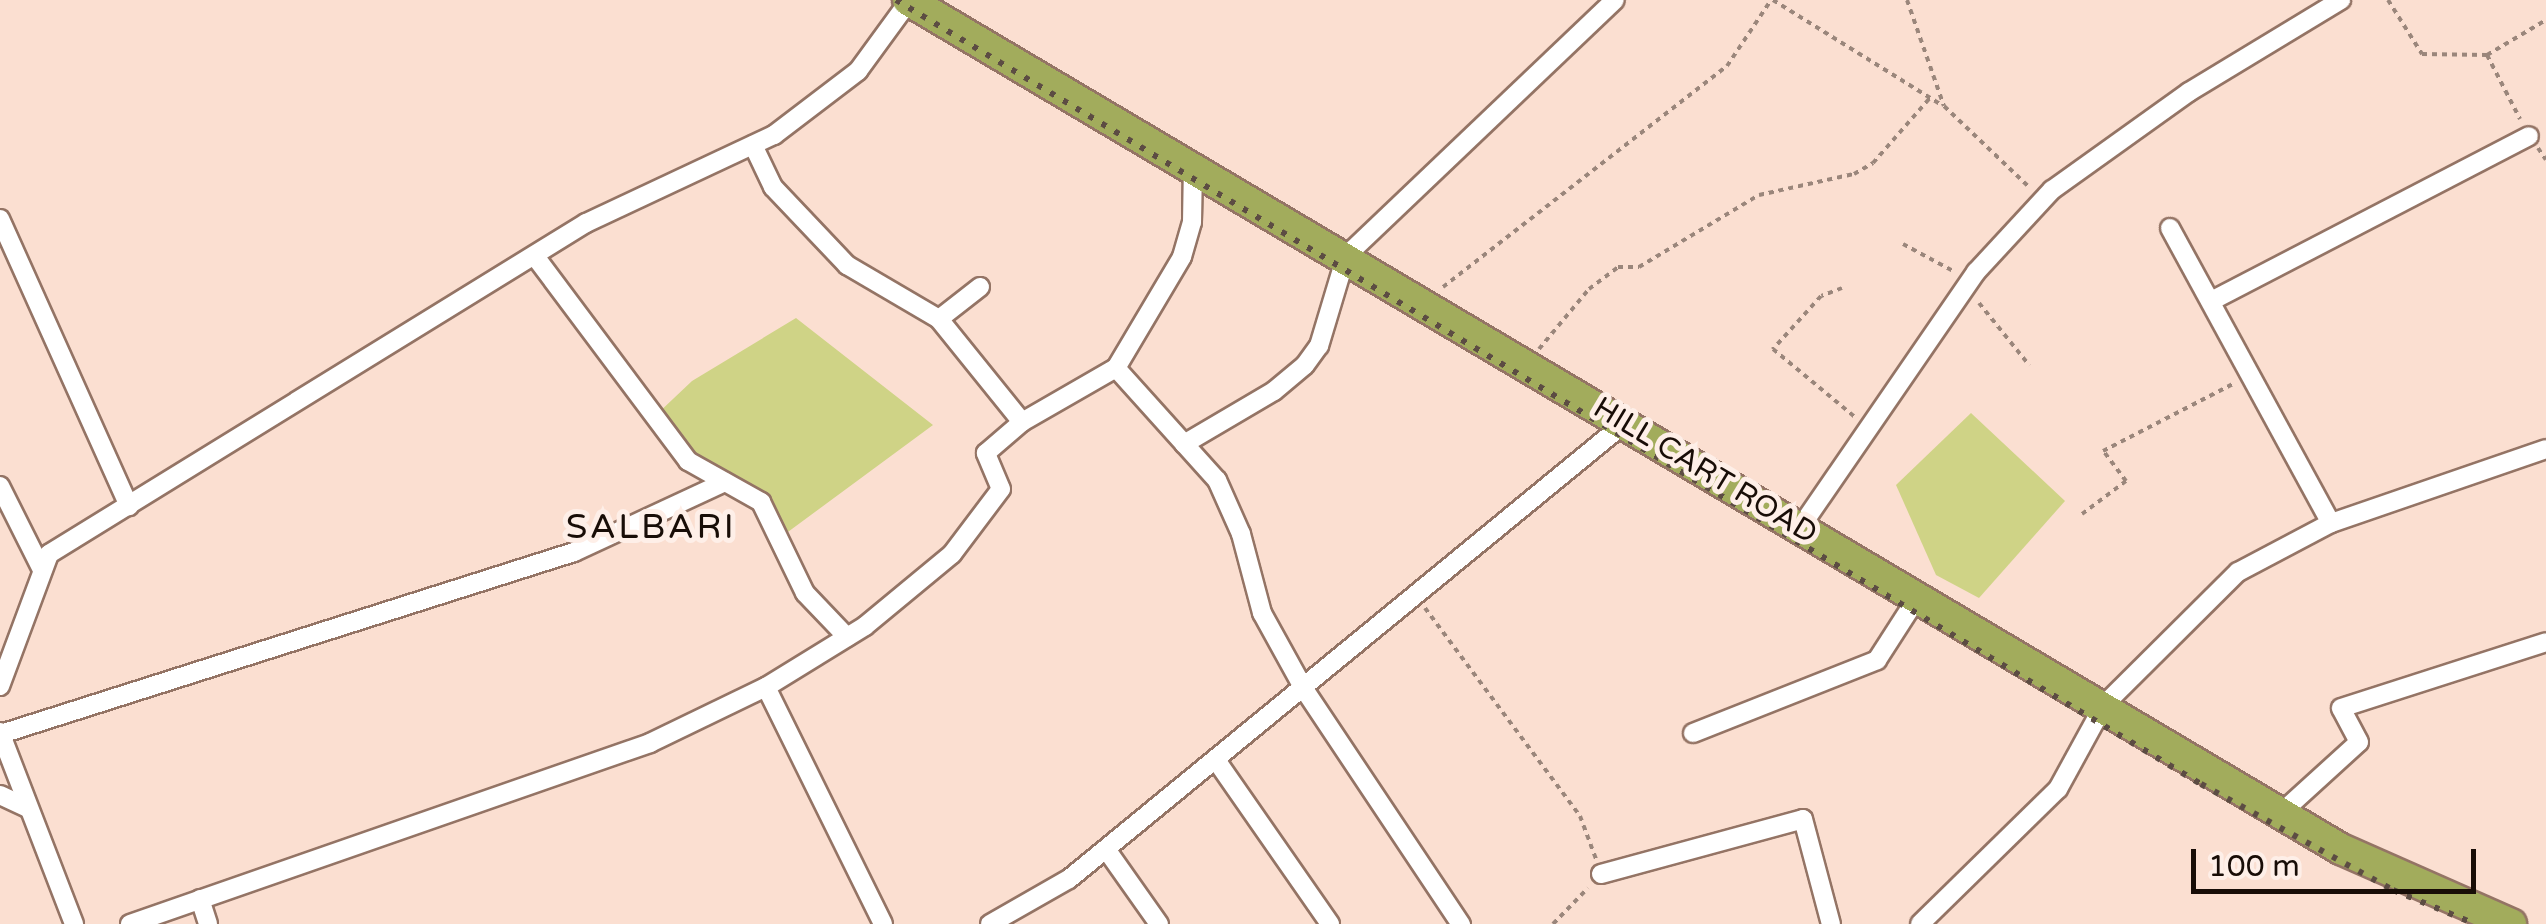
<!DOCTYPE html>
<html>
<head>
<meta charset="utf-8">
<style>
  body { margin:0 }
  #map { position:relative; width:2546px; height:924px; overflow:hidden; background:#fbdfd1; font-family:"Varela Round",sans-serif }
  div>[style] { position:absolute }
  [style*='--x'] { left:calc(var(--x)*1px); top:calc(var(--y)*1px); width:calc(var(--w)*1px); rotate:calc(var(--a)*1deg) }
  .green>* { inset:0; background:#cfd386 }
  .path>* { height:4px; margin-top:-2px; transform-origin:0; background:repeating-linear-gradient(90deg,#9a867b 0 5px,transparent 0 10px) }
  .roads { filter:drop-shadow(2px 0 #947465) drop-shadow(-2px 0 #947465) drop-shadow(0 2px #947465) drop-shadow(0 -2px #947465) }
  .minor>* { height:18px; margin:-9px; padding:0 9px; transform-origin:9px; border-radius:9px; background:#fff }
  .trunk>* { height:30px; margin:-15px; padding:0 15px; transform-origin:15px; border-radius:15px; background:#a2ac5c }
  .rail>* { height:6px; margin-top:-3px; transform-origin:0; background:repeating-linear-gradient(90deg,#5c4c43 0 5px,transparent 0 15px) }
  span { translate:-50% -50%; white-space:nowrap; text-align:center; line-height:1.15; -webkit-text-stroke:10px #feefe8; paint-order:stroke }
  .street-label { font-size:30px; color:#180d07 }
  .quarter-label { font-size:35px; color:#180d07; letter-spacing:2.5px }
  .scale { position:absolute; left:2191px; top:849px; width:285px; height:45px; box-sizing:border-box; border:5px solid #180d07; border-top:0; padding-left:12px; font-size:30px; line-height:35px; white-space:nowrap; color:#180d07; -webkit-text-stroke:8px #feefe8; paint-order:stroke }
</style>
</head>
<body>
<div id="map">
  <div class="green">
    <i style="clip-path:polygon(796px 318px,933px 425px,777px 540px,761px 502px,688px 461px,655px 416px,692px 381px)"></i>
    <i style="clip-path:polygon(1971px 413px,2065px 501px,1979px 598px,1936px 575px,1896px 485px)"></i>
  </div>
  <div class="path">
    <i style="--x:1773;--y:0;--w:200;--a:31.9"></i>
    <i style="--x:1907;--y:0;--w:112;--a:70.8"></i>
    <i style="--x:1944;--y:106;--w:117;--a:43.6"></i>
    <i style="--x:2388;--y:0;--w:64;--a:57.8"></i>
    <i style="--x:2422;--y:54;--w:65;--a:0.9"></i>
    <i style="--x:2487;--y:55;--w:72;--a:62.7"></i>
    <i style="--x:2487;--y:55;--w:69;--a:-30.7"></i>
    <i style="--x:2538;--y:148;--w:14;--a:56"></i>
    <i style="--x:1903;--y:244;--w:57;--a:28.4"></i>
    <i style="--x:1443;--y:287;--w:360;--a:-37.9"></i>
    <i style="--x:1727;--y:66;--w:79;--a:-56.3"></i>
    <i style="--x:1842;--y:288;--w:22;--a:159"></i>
    <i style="--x:1821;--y:296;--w:72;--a:132.2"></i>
    <i style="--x:1773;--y:349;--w:108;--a:39.7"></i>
    <i style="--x:1979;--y:303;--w:80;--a:51.1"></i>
    <i style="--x:1539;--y:349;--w:78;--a:-50.2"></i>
    <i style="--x:1589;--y:289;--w:36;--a:-37"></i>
    <i style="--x:1618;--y:267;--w:21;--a:0"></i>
    <i style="--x:1639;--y:267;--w:140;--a:-31"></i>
    <i style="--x:1759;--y:195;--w:97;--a:-12.5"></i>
    <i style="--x:1854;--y:174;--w:22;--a:-30"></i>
    <i style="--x:1873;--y:163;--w:86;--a:-48.8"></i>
    <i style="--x:2082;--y:514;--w:55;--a:-36.9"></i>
    <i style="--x:2126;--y:481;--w:38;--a:-127"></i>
    <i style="--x:2103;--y:451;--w:148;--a:-27.3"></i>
    <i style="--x:1425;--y:608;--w:259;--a:53.3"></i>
    <i style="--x:1580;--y:816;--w:46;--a:69.6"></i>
    <i style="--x:1553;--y:924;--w:50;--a:-45.8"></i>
  </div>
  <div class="roads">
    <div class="minor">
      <i style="--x:753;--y:145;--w:47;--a:64.5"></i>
      <i style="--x:773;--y:187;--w:108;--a:46.5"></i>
      <i style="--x:847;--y:265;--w:107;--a:30.4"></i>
      <i style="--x:1193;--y:165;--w:57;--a:91"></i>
      <i style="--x:1192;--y:222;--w:36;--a:106"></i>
      <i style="--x:1182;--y:257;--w:129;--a:120.7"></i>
      <i style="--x:1116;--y:368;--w:151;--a:48"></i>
      <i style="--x:1217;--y:480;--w:59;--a:66"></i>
      <i style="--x:1241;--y:534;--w:82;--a:75.1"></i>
      <i style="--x:1262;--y:613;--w:87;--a:61.1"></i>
      <i style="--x:1304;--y:689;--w:283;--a:56.3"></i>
      <i style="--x:0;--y:219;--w:315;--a:65.8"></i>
      <i style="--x:2170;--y:228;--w:336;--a:61.4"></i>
      <i style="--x:537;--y:259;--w:252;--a:53.2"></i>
      <i style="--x:688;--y:461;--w:84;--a:29.3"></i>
      <i style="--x:761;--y:502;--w:101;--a:64.2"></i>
      <i style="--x:805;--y:593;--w:61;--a:46.3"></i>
      <i style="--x:2211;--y:301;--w:358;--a:-27.4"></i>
      <i style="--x:1022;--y:422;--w:108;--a:-29.9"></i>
      <i style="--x:1184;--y:444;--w:104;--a:-30.5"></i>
      <i style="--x:1274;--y:391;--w:40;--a:-40"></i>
      <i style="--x:1305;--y:365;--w:24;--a:-54"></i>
      <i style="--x:1319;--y:346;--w:94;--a:-73.3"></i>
      <i style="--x:1346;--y:256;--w:371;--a:-43.6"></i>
      <i style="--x:0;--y:486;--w:94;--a:63.4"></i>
      <i style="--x:1800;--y:528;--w:311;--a:-55.5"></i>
      <i style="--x:1976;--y:272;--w:112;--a:-47.2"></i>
      <i style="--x:2052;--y:190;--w:168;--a:-35.6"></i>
      <i style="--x:2189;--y:92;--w:178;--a:-31.2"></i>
      <i style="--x:0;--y:686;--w:141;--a:-69.6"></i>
      <i style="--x:49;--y:554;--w:631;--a:-31.65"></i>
      <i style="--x:586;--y:223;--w:208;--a:-25.1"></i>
      <i style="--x:774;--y:135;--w:106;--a:-37.3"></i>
      <i style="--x:858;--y:71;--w:87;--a:-53.9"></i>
      <i style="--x:766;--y:687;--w:264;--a:63.7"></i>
      <i style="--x:0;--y:732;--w:206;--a:68.9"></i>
      <i style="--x:1693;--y:733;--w:198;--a:-21.6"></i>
      <i style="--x:1877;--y:660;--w:74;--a:-57.2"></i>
      <i style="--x:1;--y:734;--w:601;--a:-17.62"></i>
      <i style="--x:574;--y:552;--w:166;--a:-24.9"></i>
      <i style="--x:1216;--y:760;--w:200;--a:55.2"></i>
      <i style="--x:0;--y:795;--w:29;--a:25"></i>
      <i style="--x:2281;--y:813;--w:105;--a:-42.3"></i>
      <i style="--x:2359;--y:742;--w:38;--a:-118"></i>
      <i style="--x:2341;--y:708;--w:215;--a:-17.8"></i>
      <i style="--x:1106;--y:849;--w:92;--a:54.8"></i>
      <i style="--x:1601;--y:874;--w:209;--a:-15.2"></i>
      <i style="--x:1803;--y:819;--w:109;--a:75.1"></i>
      <i style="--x:200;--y:899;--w:26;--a:72"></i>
      <i style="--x:130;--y:924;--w:551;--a:-19.19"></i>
      <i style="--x:650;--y:743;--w:129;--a:-25.8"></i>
      <i style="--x:766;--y:687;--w:116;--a:-31.6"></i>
      <i style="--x:865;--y:626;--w:113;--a:-39.6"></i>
      <i style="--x:952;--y:554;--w:81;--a:-53"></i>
      <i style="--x:1001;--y:489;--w:39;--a:-113"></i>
      <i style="--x:986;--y:453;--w:48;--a:-40.7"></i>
      <i style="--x:1022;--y:422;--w:132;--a:-128.9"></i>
      <i style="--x:939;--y:319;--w:52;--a:-38"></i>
      <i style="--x:990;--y:924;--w:91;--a:-29.7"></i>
      <i style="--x:1069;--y:879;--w:719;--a:-39.36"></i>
      <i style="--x:1920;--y:924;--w:193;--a:-44.4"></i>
      <i style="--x:2058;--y:789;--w:96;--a:-61.3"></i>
      <i style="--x:2104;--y:705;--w:189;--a:-44.8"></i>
      <i style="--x:2238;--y:572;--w:105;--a:-27.8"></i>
      <i style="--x:2331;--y:523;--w:227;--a:-19"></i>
    </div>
    <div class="trunk">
      <i style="--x:908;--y:0;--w:1666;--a:30.65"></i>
      <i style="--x:2341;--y:849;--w:186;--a:23.8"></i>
    </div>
  </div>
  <div class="rail">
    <i style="--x:896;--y:0;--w:1522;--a:31"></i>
    <i style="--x:2201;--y:784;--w:219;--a:28.9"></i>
    <i style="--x:2393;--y:890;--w:89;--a:22.5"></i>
  </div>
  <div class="street-label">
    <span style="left:1705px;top:471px;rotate:31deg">HILL CART ROAD</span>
  </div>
  <div class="quarter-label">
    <span style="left:651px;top:527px">SALBARI</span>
  </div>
  <div class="scale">100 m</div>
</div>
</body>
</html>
